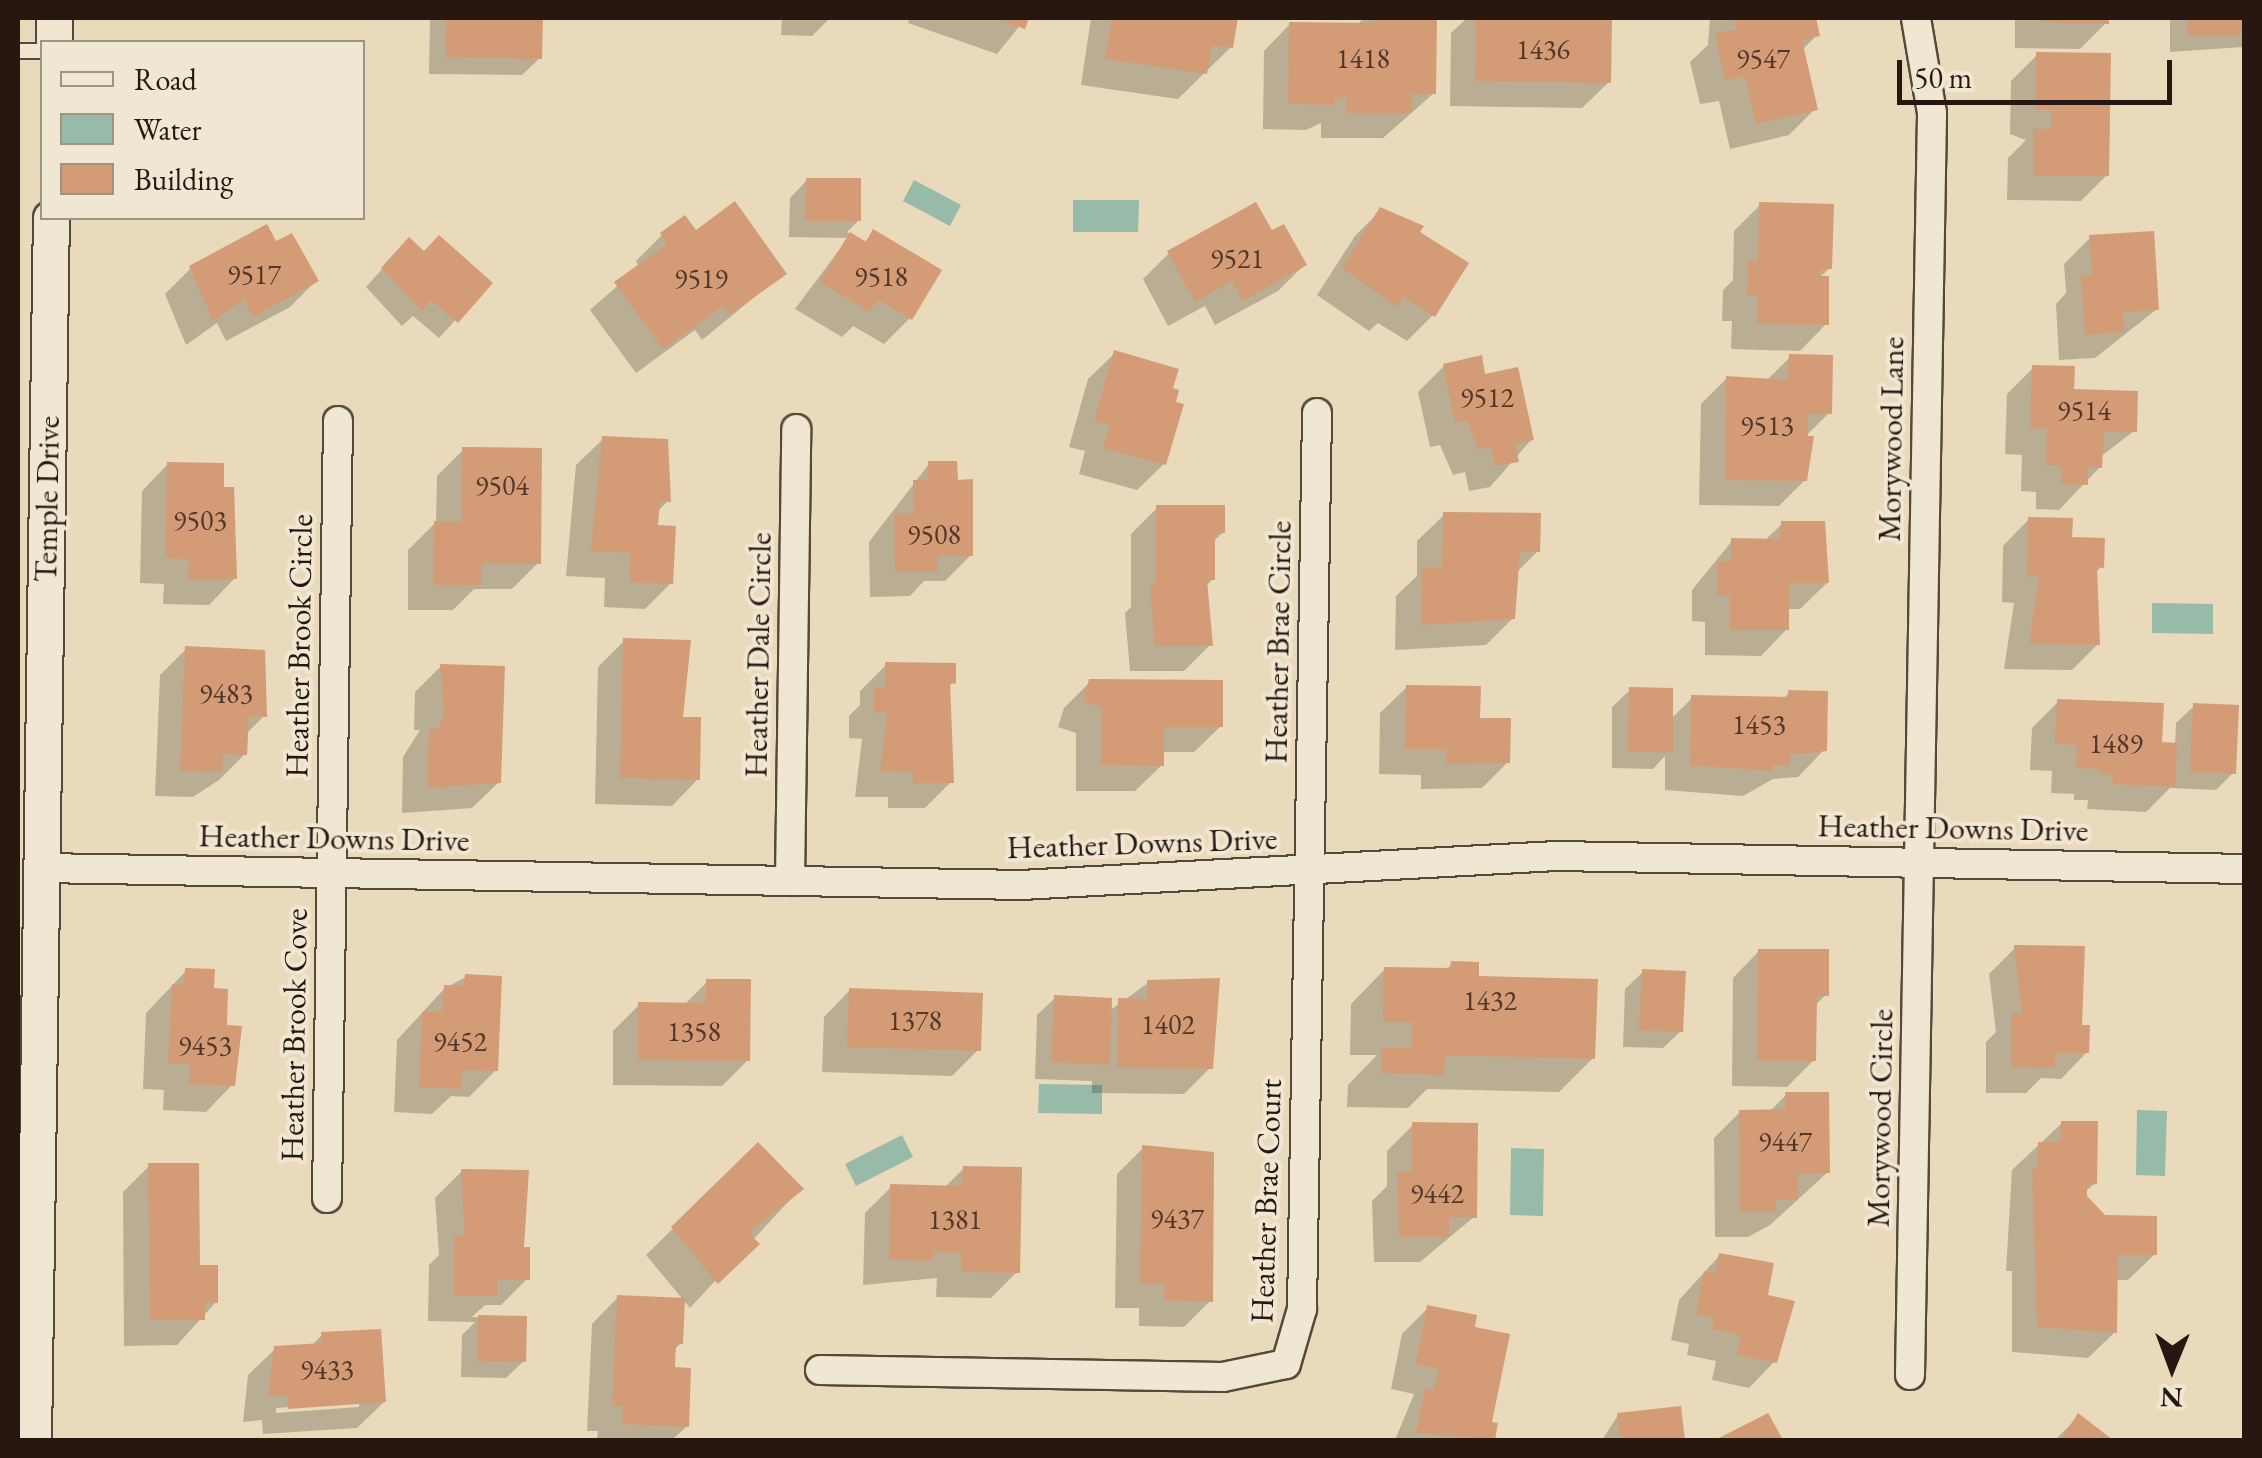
<!DOCTYPE html>
<html>
<head>
<meta charset="utf-8">
<style>
  body { margin:0 }
  #map { position:relative; width:2262px; height:1458px; overflow:hidden; background:#e8daba; font-family:"EB Garamond",serif }
  div>[style] { position:absolute }
  [style*='--x'] { left:calc(var(--x)*1px); top:calc(var(--y)*1px); width:calc(var(--w)*1px); rotate:calc(var(--a)*1deg) }
  .water>* { inset:0; background:#98bba9 }
  .shadow>* { inset:0; background:#0003 }
  .building>* { inset:0; background:#d49b77 }
  .roads { filter:drop-shadow(2px 0 #56483a) drop-shadow(-2px 0 #56483a) drop-shadow(0 2px #56483a) drop-shadow(0 -2px #56483a) }
  .service>* { height:14px; margin:-7px; padding:0 7px; transform-origin:7px; border-radius:7px; background:#f0e7d2 }
  .minor>* { height:28px; margin:-14px; padding:0 14px; transform-origin:14px; border-radius:14px; background:#f0e7d2 }
  .tertiary>* { height:35px; margin:-17.5px; padding:0 17.5px; transform-origin:17.5px; border-radius:17.5px; background:#f0e7d2 }
  span { translate:-50% -50%; white-space:nowrap; text-align:center; line-height:1.15; -webkit-text-stroke:8px #f0e7d2; paint-order:stroke }
  .number-label { font-size:28px; color:#52382a }
  .number-label span { -webkit-text-stroke-width:0 }
  .street-label { font-size:32px; color:#261710 }
  .frame { position:absolute; inset:0; border:20px solid #261710; pointer-events:none }
  .legend { position:absolute; left:40px; top:40px; width:325px; height:180px; box-sizing:border-box; background:#f0e7d2; border:2px solid #9f9484; margin:0; padding:12px 18px; list-style:none; font-size:30px; color:#261710 }
  .legend li { display:flex; align-items:center; gap:20px; height:50px }
  .legend b { width:50px; border:2px solid #9f9484 }
  .north { position:absolute; left:2122px; top:1318px; width:100px; height:100px; -webkit-text-stroke:8px #f0e7d2; paint-order:stroke; rotate:181deg; font-size:28px; font-weight:700; line-height:40px; text-align:center; color:#261710 }
  .north::after { content:''; display:block; margin:auto; width:35px; height:45px; background:#261710; clip-path:polygon(50% 0,100% 100%,50% 72%,0 100%) }
  .scale { position:absolute; left:1897px; top:60px; width:275px; height:45px; box-sizing:border-box; border:5px solid #261710; border-top:0; padding-left:12px; font-size:30px; line-height:35px; white-space:nowrap; color:#261710; -webkit-text-stroke:8px #f0e7d2; paint-order:stroke }
</style>
</head>
<body>
<div id="map">
  <div class="water">
    <i style="clip-path:polygon(914px 180px,961px 205px,950px 226px,903px 201px)"></i>
    <i style="clip-path:polygon(1073px 200px,1139px 200px,1138px 232px,1073px 232px)"></i>
    <i style="clip-path:polygon(2152px 603px,2213px 604px,2213px 634px,2152px 633px)"></i>
    <i style="clip-path:polygon(1039px 1084px,1102px 1085px,1102px 1114px,1038px 1113px)"></i>
    <i style="clip-path:polygon(2137px 1110px,2167px 1111px,2165px 1176px,2136px 1175px)"></i>
    <i style="clip-path:polygon(902px 1135px,913px 1157px,856px 1186px,845px 1164px)"></i>
    <i style="clip-path:polygon(1511px 1148px,1544px 1149px,1543px 1216px,1510px 1215px)"></i>
  </div>
  <div class="shadow">
    <i style="clip-path:polygon(430px 18px,540px 18px,540px 58px,522px 75px,429px 74px)"></i>
    <i style="clip-path:polygon(782px 18px,830px 18px,812px 36px,781px 35px)"></i>
    <i style="clip-path:polygon(910px 18px,1026px 18px,997px 54px,908px 23px)"></i>
    <i style="clip-path:polygon(1091px 18px,1235px 18px,1231px 47px,1178px 99px,1081px 85px)"></i>
    <i style="clip-path:polygon(1364px 18px,1435px 18px,1434px 93px,1383px 138px,1321px 138px,1321px 123px,1306px 130px,1263px 129px,1264px 51px,1290px 24px,1357px 25px)"></i>
    <i style="clip-path:polygon(1467px 18px,1610px 18px,1609px 82px,1582px 108px,1450px 106px,1451px 33px)"></i>
    <i style="clip-path:polygon(1710px 18px,1813px 18px,1817px 35px,1802px 50px,1815px 109px,1789px 135px,1730px 149px,1719px 101px,1700px 104px,1690px 62px,1708px 45px)"></i>
    <i style="clip-path:polygon(2015px 18px,2107px 18px,2107px 22px,2080px 49px,2015px 48px)"></i>
    <i style="clip-path:polygon(2170px 18px,2244px 18px,2244px 47px,2170px 52px)"></i>
    <i style="clip-path:polygon(2037px 55px,2107px 175px,2081px 201px,2007px 200px,2008px 158px,2026px 140px,2010px 134px,2011px 81px)"></i>
    <i style="clip-path:polygon(807px 180px,859px 220px,847px 232px,863px 243px,874px 233px,910px 318px,884px 344px,853px 326px,842px 337px,795px 309px,848px 238px,789px 237px,790px 198px)"></i>
    <i style="clip-path:polygon(1760px 205px,1830px 268px,1819px 278px,1826px 324px,1800px 351px,1731px 349px,1732px 321px,1722px 321px,1723px 290px,1733px 280px,1734px 231px)"></i>
    <i style="clip-path:polygon(1381px 210px,1417px 233px,1433px 315px,1407px 341px,1378px 323px,1369px 331px,1317px 295px,1355px 236px)"></i>
    <i style="clip-path:polygon(695px 234px,784px 273px,702px 340px,695px 330px,636px 373px,590px 310px,639px 267px,636px 261px,662px 235px)"></i>
    <i style="clip-path:polygon(1271px 234px,1304px 265px,1278px 291px,1215px 325px,1205px 306px,1168px 326px,1143px 279px,1169px 253px)"></i>
    <i style="clip-path:polygon(2090px 238px,2157px 309px,2095px 358px,2059px 360px,2056px 304px,2066px 293px,2064px 264px)"></i>
    <i style="clip-path:polygon(275px 244px,316px 281px,290px 307px,226px 341px,217px 323px,186px 345px,165px 294px,191px 268px)"></i>
    <i style="clip-path:polygon(424px 254px,489px 283px,439px 338px,413px 316px,402px 326px,366px 287px,392px 258px)"></i>
    <i style="clip-path:polygon(1115px 353px,1170px 389px,1173px 404px,1164px 464px,1137px 490px,1079px 474px,1085px 451px,1069px 447px,1088px 379px)"></i>
    <i style="clip-path:polygon(1790px 357px,1829px 413px,1808px 434px,1805px 480px,1779px 506px,1699px 505px,1701px 404px,1727px 378px,1766px 381px)"></i>
    <i style="clip-path:polygon(1444px 366px,1484px 377px,1531px 440px,1490px 487px,1469px 491px,1465px 472px,1453px 475px,1440px 445px,1430px 447px,1418px 392px)"></i>
    <i style="clip-path:polygon(2033px 368px,2134px 431px,2100px 457px,2100px 467px,2059px 510px,2036px 509px,2036px 492px,2021px 491px,2022px 455px,2005px 454px,2007px 394px)"></i>
    <i style="clip-path:polygon(603px 439px,668px 501px,656px 513px,656px 528px,671px 583px,645px 609px,604px 607px,605px 578px,566px 576px,576px 465px)"></i>
    <i style="clip-path:polygon(463px 450px,538px 563px,512px 589px,474px 589px,453px 610px,408px 610px,408px 550px,436px 522px,437px 476px)"></i>
    <i style="clip-path:polygon(168px 464px,235px 578px,209px 605px,163px 604px,164px 584px,140px 583px,142px 491px)"></i>
    <i style="clip-path:polygon(929px 464px,971px 555px,945px 581px,924px 581px,910px 596px,870px 597px,869px 542px)"></i>
    <i style="clip-path:polygon(1157px 508px,1223px 532px,1213px 542px,1213px 579px,1206px 586px,1210px 645px,1184px 671px,1130px 671px,1125px 613px,1131px 607px,1131px 534px)"></i>
    <i style="clip-path:polygon(1444px 515px,1538px 551px,1516px 573px,1513px 618px,1486px 645px,1395px 650px,1396px 596px,1417px 576px,1417px 541px)"></i>
    <i style="clip-path:polygon(2029px 519px,2070px 540px,2102px 566px,2095px 573px,2098px 644px,2072px 670px,2004px 669px,2014px 603px,2002px 602px,2003px 546px)"></i>
    <i style="clip-path:polygon(1782px 524px,1827px 583px,1800px 609px,1787px 609px,1787px 629px,1761px 656px,1705px 655px,1705px 622px,1692px 621px,1692px 590px,1732px 541px,1764px 541px)"></i>
    <i style="clip-path:polygon(624px 641px,698px 779px,672px 806px,595px 804px,598px 667px)"></i>
    <i style="clip-path:polygon(186px 649px,264px 716px,246px 734px,245px 754px,219px 780px,193px 797px,155px 796px,160px 675px)"></i>
    <i style="clip-path:polygon(886px 665px,953px 682px,948px 688px,951px 782px,925px 808px,888px 808px,888px 797px,855px 797px,862px 739px,849px 738px,849px 716px,860px 705px,860px 691px)"></i>
    <i style="clip-path:polygon(441px 666px,499px 782px,472px 808px,402px 813px,403px 757px,420px 730px,414px 730px,415px 692px)"></i>
    <i style="clip-path:polygon(1090px 682px,1221px 726px,1194px 752px,1162px 752px,1162px 765px,1135px 791px,1076px 791px,1076px 733px,1058px 727px,1064px 708px)"></i>
    <i style="clip-path:polygon(1407px 687px,1508px 762px,1482px 788px,1421px 789px,1421px 775px,1379px 774px,1380px 713px)"></i>
    <i style="clip-path:polygon(1630px 690px,1671px 719px,1692px 698px,1782px 700px,1789px 693px,1824px 750px,1798px 777px,1773px 779px,1743px 796px,1665px 790px,1665px 756px,1653px 769px,1612px 768px,1612px 707px)"></i>
    <i style="clip-path:polygon(2058px 702px,2160px 745px,2175px 745px,2176px 723px,2194px 706px,2234px 772px,2216px 790px,2170px 788px,2146px 812px,2087px 809px,2088px 800px,2074px 800px,2074px 794px,2051px 793px,2052px 771px,2030px 770px,2032px 728px)"></i>
    <i style="clip-path:polygon(2015px 948px,2079px 1028px,2087px 1052px,2061px 1079px,2041px 1078px,2026px 1093px,1986px 1093px,1986px 1042px,1996px 1032px,1989px 974px)"></i>
    <i style="clip-path:polygon(1759px 951px,1826px 995px,1814px 1006px,1814px 1060px,1787px 1087px,1732px 1086px,1733px 978px)"></i>
    <i style="clip-path:polygon(1452px 964px,1593px 1058px,1559px 1092px,1427px 1089px,1408px 1108px,1347px 1107px,1348px 1085px,1377px 1055px,1350px 1055px,1351px 1004px,1385px 969px,1444px 971px)"></i>
    <i style="clip-path:polygon(186px 971px,211px 991px,224px 1028px,232px 1085px,206px 1112px,163px 1110px,164px 1090px,143px 1089px,146px 1013px)"></i>
    <i style="clip-path:polygon(1643px 972px,1681px 1031px,1663px 1048px,1623px 1047px,1625px 989px)"></i>
    <i style="clip-path:polygon(466px 977px,496px 1070px,469px 1097px,451px 1096px,432px 1114px,394px 1112px,397px 1040px,445px 988px)"></i>
    <i style="clip-path:polygon(707px 982px,748px 1060px,722px 1086px,613px 1085px,613px 1031px,639px 1005px,684px 1005px)"></i>
    <i style="clip-path:polygon(1148px 983px,1210px 1068px,1184px 1094px,1092px 1093px,1092px 1081px,1035px 1079px,1037px 1015px,1055px 998px,1109px 1011px)"></i>
    <i style="clip-path:polygon(850px 990px,978px 1050px,952px 1076px,822px 1072px,824px 1017px)"></i>
    <i style="clip-path:polygon(1786px 1095px,1828px 1172px,1770px 1225px,1748px 1237px,1715px 1237px,1714px 1138px,1740px 1112px,1769px 1112px)"></i>
    <i style="clip-path:polygon(2062px 1123px,2095px 1183px,2084px 1193px,2104px 1217px,2155px 1254px,2128px 1280px,2115px 1280px,2115px 1332px,2088px 1358px,2012px 1352px,2012px 1271px,2006px 1271px,2012px 1170px)"></i>
    <i style="clip-path:polygon(1413px 1125px,1474px 1217px,1420px 1262px,1374px 1262px,1372px 1201px,1387px 1186px,1387px 1151px)"></i>
    <i style="clip-path:polygon(758px 1145px,800px 1189px,690px 1308px,646px 1255px)"></i>
    <i style="clip-path:polygon(1143px 1148px,1210px 1301px,1184px 1327px,1139px 1326px,1139px 1308px,1115px 1308px,1117px 1174px)"></i>
    <i style="clip-path:polygon(149px 1166px,216px 1302px,177px 1345px,124px 1346px,123px 1192px)"></i>
    <i style="clip-path:polygon(964px 1168px,1017px 1272px,991px 1298px,936px 1297px,937px 1278px,863px 1285px,865px 1213px,891px 1187px,944px 1188px)"></i>
    <i style="clip-path:polygon(462px 1171px,522px 1249px,527px 1279px,501px 1305px,485px 1305px,472px 1317px,524px 1318px,524px 1361px,506px 1378px,461px 1377px,462px 1335px,475px 1322px,428px 1321px,429px 1265px,439px 1255px,435px 1198px)"></i>
    <i style="clip-path:polygon(1720px 1255px,1765px 1297px,1775px 1361px,1749px 1388px,1712px 1380px,1716px 1361px,1687px 1355px,1689px 1344px,1671px 1340px,1679px 1300px)"></i>
    <i style="clip-path:polygon(618px 1297px,681px 1343px,673px 1351px,672px 1370px,687px 1426px,672px 1440px,597px 1440px,598px 1431px,587px 1431px,592px 1324px)"></i>
    <i style="clip-path:polygon(1428px 1308px,1472px 1329px,1489px 1424px,1495px 1425px,1493px 1440px,1395px 1440px,1414px 1394px,1391px 1389px,1402px 1334px)"></i>
    <i style="clip-path:polygon(evenodd,322px 1335px,384px 1402px,357px 1428px,263px 1434px,262px 1420px,243px 1422px,248px 1375px,275px 1349px,311px 1346px,322px 1335px,359px 1402px,359px 1407px,276px 1413px,276px 1408px,359px 1402px)"></i>
    <i style="clip-path:polygon(1679px 1408px,1683px 1440px,1602px 1440px,1618px 1415px)"></i>
    <i style="clip-path:polygon(2079px 1416px,2109px 1440px,2055px 1440px)"></i>
  </div>
  <div class="building">
    <i style="clip-path:polygon(446px 18px,543px 18px,542px 59px,445px 57px)"></i>
    <i style="clip-path:polygon(994px 18px,1029px 18px,1025px 29px)"></i>
    <i style="clip-path:polygon(1112px 18px,1238px 18px,1233px 48px,1212px 45px,1207px 74px,1105px 59px)"></i>
    <i style="clip-path:polygon(1374px 18px,1437px 18px,1436px 94px,1412px 94px,1411px 113px,1346px 113px,1347px 97px,1335px 97px,1335px 105px,1288px 104px,1289px 22px,1374px 23px)"></i>
    <i style="clip-path:polygon(1476px 18px,1612px 18px,1611px 83px,1475px 81px)"></i>
    <i style="clip-path:polygon(1733px 18px,1816px 18px,1820px 36px,1802px 40px,1818px 110px,1756px 124px,1745px 76px,1725px 80px,1715px 34px,1736px 29px)"></i>
    <i style="clip-path:polygon(2040px 18px,2109px 18px,2109px 24px,2040px 22px)"></i>
    <i style="clip-path:polygon(2187px 18px,2244px 18px,2244px 36px,2187px 36px)"></i>
    <i style="clip-path:polygon(2036px 52px,2111px 53px,2109px 176px,2033px 175px,2033px 129px,2051px 129px,2051px 110px,2035px 109px)"></i>
    <i style="clip-path:polygon(806px 178px,861px 178px,861px 221px,805px 221px)"></i>
    <i style="clip-path:polygon(735px 201px,787px 274px,729px 315px,723px 306px,663px 349px,614px 282px,667px 244px,660px 233px,685px 215px,696px 230px)"></i>
    <i style="clip-path:polygon(1256px 202px,1272px 230px,1284px 224px,1307px 265px,1242px 301px,1232px 281px,1195px 302px,1167px 251px)"></i>
    <i style="clip-path:polygon(1759px 202px,1834px 204px,1832px 269px,1819px 269px,1819px 276px,1829px 276px,1829px 325px,1757px 324px,1757px 296px,1747px 295px,1748px 261px,1758px 261px)"></i>
    <i style="clip-path:polygon(1380px 207px,1424px 226px,1420px 232px,1469px 263px,1435px 317px,1404px 297px,1397px 307px,1342px 268px)"></i>
    <i style="clip-path:polygon(267px 224px,276px 241px,292px 233px,319px 281px,253px 317px,244px 299px,213px 321px,189px 266px)"></i>
    <i style="clip-path:polygon(873px 229px,942px 270px,912px 320px,878px 299px,870px 312px,820px 282px,850px 232px,866px 242px)"></i>
    <i style="clip-path:polygon(2154px 231px,2159px 310px,2123px 312px,2124px 332px,2085px 335px,2081px 275px,2092px 275px,2089px 235px)"></i>
    <i style="clip-path:polygon(439px 235px,493px 283px,458px 323px,431px 300px,422px 311px,381px 268px,409px 237px,424px 251px)"></i>
    <i style="clip-path:polygon(1114px 350px,1179px 369px,1173px 388px,1179px 390px,1176px 402px,1184px 404px,1166px 465px,1103px 448px,1110px 425px,1094px 421px)"></i>
    <i style="clip-path:polygon(1789px 354px,1833px 355px,1832px 414px,1808px 414px,1808px 436px,1814px 436px,1807px 481px,1725px 480px,1726px 376px,1788px 380px)"></i>
    <i style="clip-path:polygon(1482px 355px,1485px 374px,1518px 367px,1534px 440px,1515px 444px,1519px 462px,1495px 466px,1491px 447px,1479px 450px,1466px 420px,1455px 423px,1443px 364px)"></i>
    <i style="clip-path:polygon(2032px 365px,2075px 366px,2074px 389px,2138px 391px,2137px 432px,2104px 431px,2102px 468px,2088px 467px,2088px 485px,2061px 484px,2061px 466px,2046px 465px,2047px 429px,2030px 428px)"></i>
    <i style="clip-path:polygon(602px 436px,668px 439px,671px 502px,660px 501px,658px 525px,676px 526px,673px 584px,629px 582px,630px 553px,591px 551px)"></i>
    <i style="clip-path:polygon(462px 447px,542px 448px,541px 564px,482px 564px,482px 585px,433px 585px,434px 521px,461px 522px)"></i>
    <i style="clip-path:polygon(928px 461px,957px 461px,958px 480px,973px 479px,973px 556px,938px 556px,938px 571px,895px 571px,894px 513px,914px 513px,913px 480px,928px 480px)"></i>
    <i style="clip-path:polygon(167px 462px,224px 463px,224px 487px,234px 487px,237px 579px,188px 579px,189px 559px,165px 558px)"></i>
    <i style="clip-path:polygon(1156px 505px,1225px 505px,1225px 533px,1215px 534px,1215px 580px,1207px 580px,1213px 646px,1155px 646px,1150px 584px,1156px 585px)"></i>
    <i style="clip-path:polygon(1443px 512px,1541px 513px,1540px 552px,1520px 552px,1515px 619px,1421px 625px,1422px 567px,1442px 568px)"></i>
    <i style="clip-path:polygon(2028px 517px,2073px 518px,2072px 537px,2105px 538px,2104px 568px,2097px 567px,2100px 645px,2029px 644px,2039px 577px,2027px 577px)"></i>
    <i style="clip-path:polygon(1781px 521px,1825px 521px,1829px 583px,1789px 583px,1789px 630px,1730px 630px,1730px 596px,1717px 596px,1717px 561px,1731px 562px,1731px 538px,1780px 539px)"></i>
    <i style="clip-path:polygon(623px 638px,691px 640px,683px 717px,701px 717px,700px 780px,620px 778px)"></i>
    <i style="clip-path:polygon(185px 646px,265px 650px,267px 717px,249px 716px,247px 755px,223px 754px,222px 772px,180px 771px)"></i>
    <i style="clip-path:polygon(885px 662px,956px 663px,956px 684px,950px 683px,954px 783px,913px 783px,913px 772px,880px 771px,887px 713px,874px 713px,874px 687px,885px 687px)"></i>
    <i style="clip-path:polygon(440px 664px,505px 666px,501px 783px,427px 788px,429px 728px,439px 729px,444px 711px)"></i>
    <i style="clip-path:polygon(1089px 679px,1223px 680px,1223px 727px,1164px 727px,1164px 766px,1101px 765px,1101px 707px,1083px 701px)"></i>
    <i style="clip-path:polygon(1406px 685px,1481px 686px,1480px 718px,1511px 718px,1510px 763px,1446px 764px,1446px 749px,1405px 749px)"></i>
    <i style="clip-path:polygon(1629px 687px,1673px 688px,1673px 752px,1628px 752px)"></i>
    <i style="clip-path:polygon(1788px 690px,1828px 691px,1827px 751px,1790px 755px,1790px 766px,1772px 765px,1772px 771px,1690px 765px,1691px 695px,1788px 697px)"></i>
    <i style="clip-path:polygon(2057px 699px,2164px 703px,2162px 742px,2177px 743px,2175px 787px,2112px 784px,2113px 775px,2099px 774px,2099px 769px,2076px 768px,2077px 745px,2055px 744px)"></i>
    <i style="clip-path:polygon(2193px 703px,2239px 705px,2236px 774px,2190px 772px)"></i>
    <i style="clip-path:polygon(2014px 945px,2085px 946px,2082px 1025px,2090px 1025px,2089px 1053px,2055px 1053px,2055px 1068px,2011px 1067px,2011px 1013px,2022px 1013px)"></i>
    <i style="clip-path:polygon(1758px 949px,1829px 949px,1829px 996px,1817px 996px,1816px 1061px,1757px 1061px)"></i>
    <i style="clip-path:polygon(1451px 961px,1479px 962px,1479px 976px,1598px 979px,1595px 1059px,1445px 1055px,1444px 1075px,1381px 1073px,1381px 1048px,1412px 1048px,1412px 1022px,1383px 1022px,1384px 967px,1450px 968px)"></i>
    <i style="clip-path:polygon(185px 968px,215px 969px,214px 988px,228px 989px,227px 1025px,242px 1026px,235px 1086px,189px 1084px,189px 1064px,168px 1063px,172px 984px,184px 985px)"></i>
    <i style="clip-path:polygon(1642px 969px,1686px 971px,1683px 1032px,1639px 1030px)"></i>
    <i style="clip-path:polygon(465px 974px,502px 976px,498px 1071px,462px 1070px,461px 1089px,419px 1087px,422px 1012px,442px 1012px,444px 985px,464px 986px)"></i>
    <i style="clip-path:polygon(1220px 978px,1213px 1069px,1117px 1068px,1118px 998px,1147px 999px,1147px 980px)"></i>
    <i style="clip-path:polygon(706px 979px,751px 979px,750px 1061px,638px 1060px,638px 1002px,706px 1003px)"></i>
    <i style="clip-path:polygon(849px 988px,983px 993px,981px 1051px,847px 1047px)"></i>
    <i style="clip-path:polygon(1054px 995px,1112px 998px,1110px 1065px,1051px 1062px)"></i>
    <i style="clip-path:polygon(1785px 1092px,1829px 1092px,1830px 1173px,1798px 1174px,1798px 1200px,1776px 1200px,1776px 1212px,1740px 1212px,1739px 1110px,1786px 1109px)"></i>
    <i style="clip-path:polygon(2061px 1121px,2098px 1121px,2097px 1184px,2087px 1185px,2087px 1196px,2105px 1215px,2157px 1216px,2157px 1255px,2118px 1255px,2117px 1333px,2037px 1327px,2032px 1169px,2037px 1169px,2038px 1142px,2060px 1142px)"></i>
    <i style="clip-path:polygon(1412px 1122px,1478px 1123px,1477px 1218px,1449px 1217px,1449px 1237px,1399px 1237px,1397px 1172px,1412px 1172px)"></i>
    <i style="clip-path:polygon(758px 1142px,804px 1189px,749px 1233px,760px 1244px,718px 1284px,671px 1227px)"></i>
    <i style="clip-path:polygon(1142px 1145px,1214px 1152px,1213px 1302px,1164px 1301px,1165px 1283px,1140px 1283px)"></i>
    <i style="clip-path:polygon(148px 1163px,199px 1163px,200px 1265px,218px 1265px,218px 1303px,205px 1302px,205px 1320px,150px 1320px)"></i>
    <i style="clip-path:polygon(963px 1166px,1022px 1167px,1020px 1273px,961px 1272px,962px 1253px,934px 1252px,933px 1261px,889px 1260px,890px 1184px,962px 1186px)"></i>
    <i style="clip-path:polygon(461px 1169px,529px 1170px,524px 1247px,530px 1247px,530px 1280px,497px 1279px,497px 1296px,454px 1296px,454px 1236px,465px 1236px)"></i>
    <i style="clip-path:polygon(1719px 1253px,1774px 1263px,1768px 1295px,1795px 1301px,1777px 1363px,1737px 1355px,1741px 1335px,1712px 1329px,1714px 1318px,1696px 1314px,1704px 1271px,1715px 1274px)"></i>
    <i style="clip-path:polygon(617px 1295px,685px 1298px,683px 1344px,676px 1344px,675px 1367px,691px 1368px,689px 1427px,622px 1424px,623px 1406px,612px 1406px)"></i>
    <i style="clip-path:polygon(1427px 1305px,1477px 1315px,1475px 1327px,1510px 1334px,1492px 1422px,1498px 1423px,1495px 1440px,1416px 1433px,1425px 1388px,1434px 1390px,1438px 1368px,1416px 1364px)"></i>
    <i style="clip-path:polygon(478px 1315px,527px 1316px,526px 1362px,477px 1361px)"></i>
    <i style="clip-path:polygon(381px 1329px,386px 1402px,288px 1409px,287px 1395px,268px 1397px,274px 1346px,322px 1343px,321px 1332px)"></i>
    <i style="clip-path:polygon(1681px 1406px,1685px 1440px,1620px 1440px,1617px 1413px)"></i>
    <i style="clip-path:polygon(1768px 1413px,1783px 1440px,1715px 1440px)"></i>
    <i style="clip-path:polygon(2078px 1413px,2113px 1440px,2061px 1440px)"></i>
  </div>
  <div class="roads">
    <div class="service">
      <i style="--x:18;--y:51;--w:24;--a:0"></i>
    </div>
    <div class="minor">
      <i style="--x:41;--y:868;--w:980;--a:0.99"></i>
      <i style="--x:1021;--y:885;--w:537;--a:-3.1"></i>
      <i style="--x:1557;--y:856;--w:687;--a:1.08"></i>
      <i style="--x:790;--y:881;--w:452;--a:-89.2"></i>
      <i style="--x:327;--y:1198;--w:777;--a:-89.19"></i>
      <i style="--x:820;--y:1370;--w:403;--a:1"></i>
      <i style="--x:1223;--y:1377;--w:64;--a:-11.7"></i>
      <i style="--x:1286;--y:1364;--w:57;--a:-73.8"></i>
      <i style="--x:1302;--y:1309;--w:896;--a:-89.04"></i>
      <i style="--x:1910;--y:1375;--w:1262;--a:-89"></i>
      <i style="--x:1932;--y:113;--w:96;--a:-99.6"></i>
    </div>
    <div class="tertiary">
      <i style="--x:54;--y:42;--w:24;--a:-90"></i>
      <i style="--x:33;--y:1440;--w:1222;--a:-89.16"></i>
    </div>
  </div>
  <div class="number-label">
    <span style="left:1543px;top:49px">1436</span>
    <span style="left:1363px;top:58px">1418</span>
    <span style="left:1763px;top:58px">9547</span>
    <span style="left:1237px;top:258px">9521</span>
    <span style="left:254px;top:274px">9517</span>
    <span style="left:881px;top:276px">9518</span>
    <span style="left:701px;top:278px">9519</span>
    <span style="left:1487px;top:397px">9512</span>
    <span style="left:2084px;top:410px">9514</span>
    <span style="left:1767px;top:425px">9513</span>
    <span style="left:502px;top:485px">9504</span>
    <span style="left:200px;top:520px">9503</span>
    <span style="left:934px;top:534px">9508</span>
    <span style="left:226px;top:693px">9483</span>
    <span style="left:1759px;top:724px">1453</span>
    <span style="left:2116px;top:743px">1489</span>
    <span style="left:1490px;top:1000px">1432</span>
    <span style="left:915px;top:1020px">1378</span>
    <span style="left:1168px;top:1024px">1402</span>
    <span style="left:694px;top:1031px">1358</span>
    <span style="left:460px;top:1041px">9452</span>
    <span style="left:205px;top:1045px">9453</span>
    <span style="left:1785px;top:1141px">9447</span>
    <span style="left:1437px;top:1193px">9442</span>
    <span style="left:1177px;top:1218px">9437</span>
    <span style="left:955px;top:1219px">1381</span>
    <span style="left:327px;top:1369px">9433</span>
  </div>
  <div class="street-label">
    <span style="left:1891px;top:439px;rotate:-89deg">Morywood Lane</span>
    <span style="left:47px;top:499px;rotate:-89deg">Temple Drive</span>
    <span style="left:1278px;top:642px;rotate:-89deg">Heather Brae Circle</span>
    <span style="left:299px;top:646px;rotate:-89deg">Heather Brook Circle</span>
    <span style="left:758px;top:655px;rotate:-89deg">Heather Dale Circle</span>
    <span style="left:1953px;top:828px;rotate:1deg">Heather Downs Drive</span>
    <span style="left:334px;top:838px;rotate:1deg">Heather Downs Drive</span>
    <span style="left:1142px;top:843px;rotate:-2deg">Heather Downs Drive</span>
    <span style="left:294px;top:1035px;rotate:-89deg">Heather Brook Cove</span>
    <span style="left:1880px;top:1118px;rotate:-89deg">Morywood Circle</span>
    <span style="left:1266px;top:1201px;rotate:-88deg">Heather Brae Court</span>
  </div>
  <div class="frame"></div>
  <ul class="legend">
  <li><b style="height:12px;background:#f0e7d2"></b>Road</li>
  <li><b style="height:28px;background:#98bba9"></b>Water</li>
  <li><b style="height:28px;background:#d49b77"></b>Building</li>
  </ul>
  <div class="north">N</div>
  <div class="scale">50 m</div>
</div>
</body>
</html>
